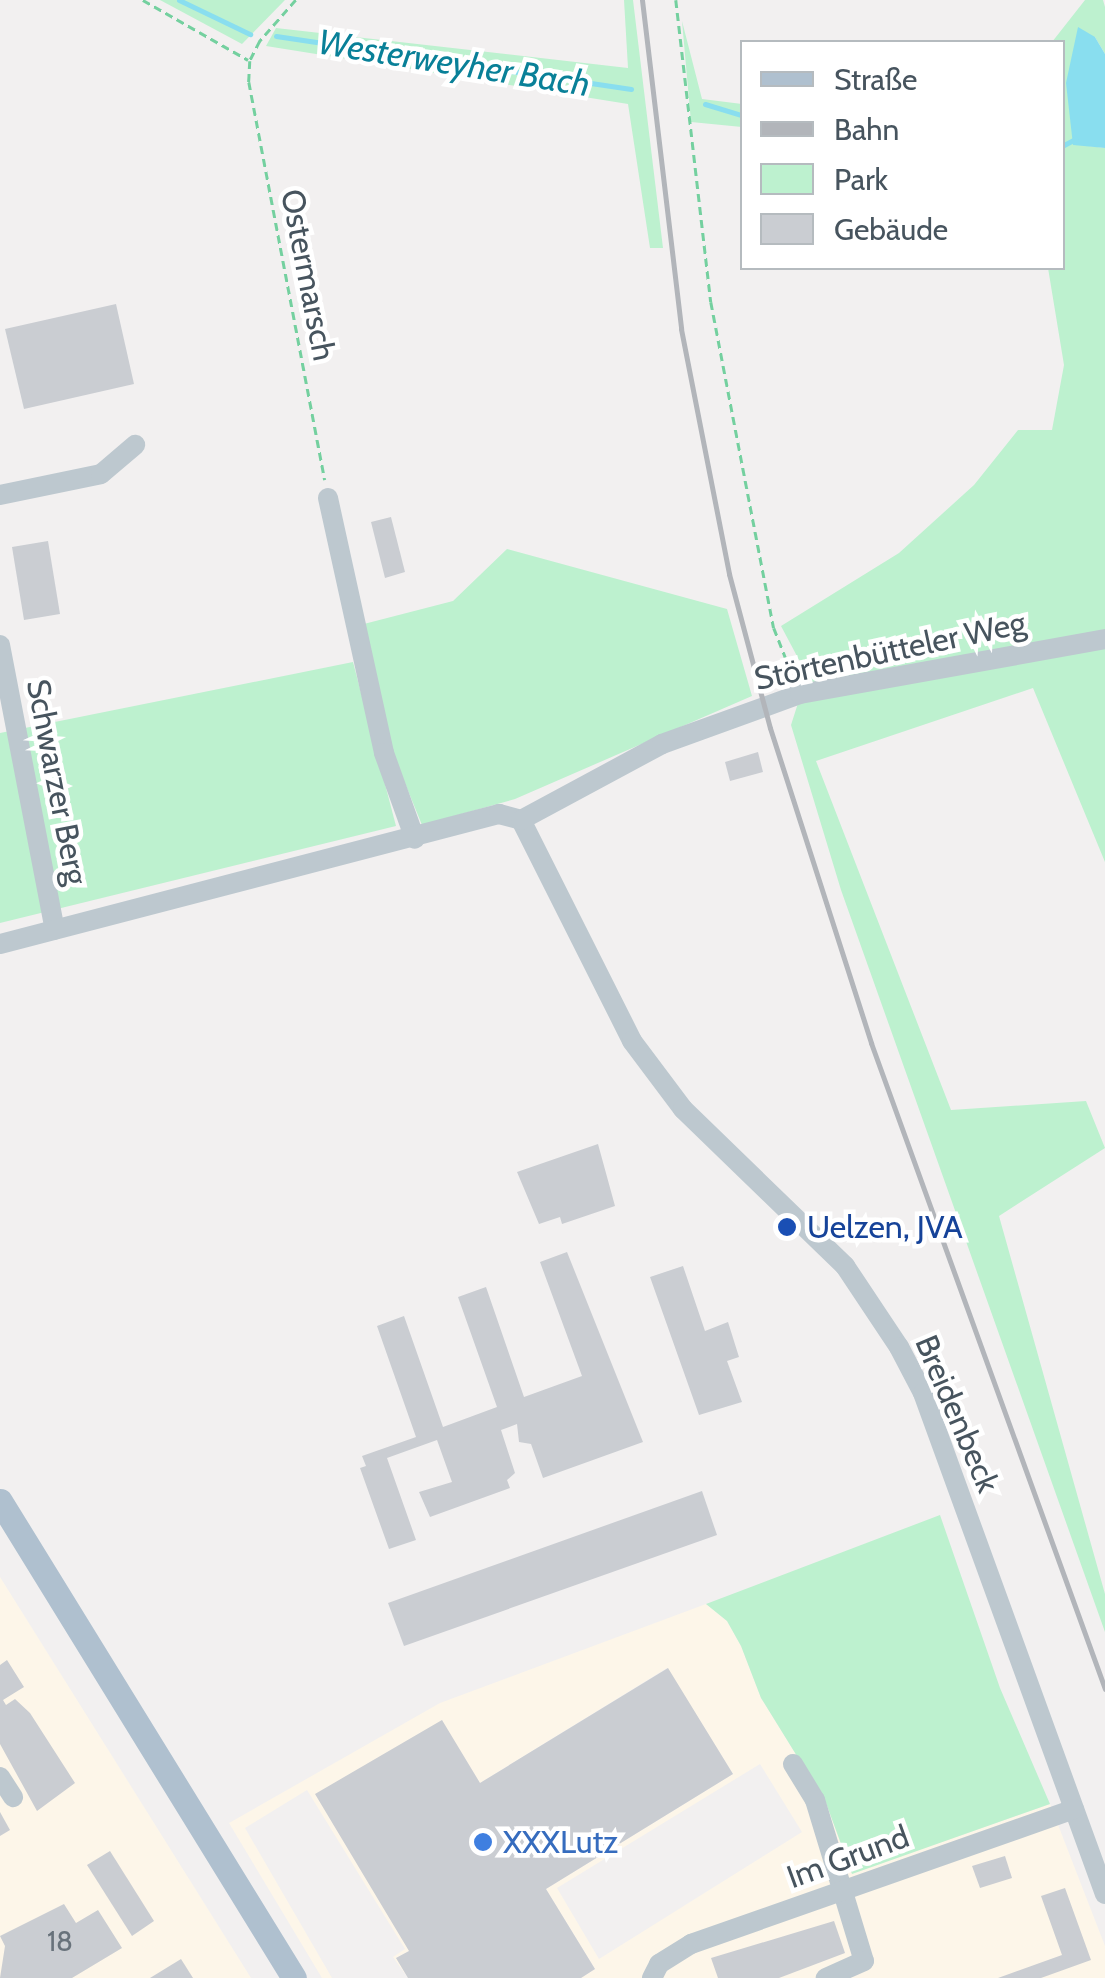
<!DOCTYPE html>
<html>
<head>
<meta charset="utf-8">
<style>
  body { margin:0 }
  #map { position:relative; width:1105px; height:1978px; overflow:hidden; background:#f2f0f0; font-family:Cabin,sans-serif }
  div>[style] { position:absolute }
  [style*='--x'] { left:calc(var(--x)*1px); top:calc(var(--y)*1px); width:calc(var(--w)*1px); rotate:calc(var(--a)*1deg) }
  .commercial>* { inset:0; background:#fdf6e9 }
  .green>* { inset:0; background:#bdf1cf }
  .water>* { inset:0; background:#89deef }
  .stream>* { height:5px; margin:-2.5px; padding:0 2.5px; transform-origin:2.5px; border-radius:2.5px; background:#89deef }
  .building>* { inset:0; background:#cacdd2 }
  .path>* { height:2.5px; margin-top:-1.25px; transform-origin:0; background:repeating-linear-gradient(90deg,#74d09f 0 8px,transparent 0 13px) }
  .minor>* { height:20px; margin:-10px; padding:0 10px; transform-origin:10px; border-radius:10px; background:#bdc8cf }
  .major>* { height:25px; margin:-12.5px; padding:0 12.5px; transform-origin:12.5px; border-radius:12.5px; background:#afc0cf }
  .rail>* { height:5px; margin:-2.5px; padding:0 2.5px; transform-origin:2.5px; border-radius:2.5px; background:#b2b5ba }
  .dots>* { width:28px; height:28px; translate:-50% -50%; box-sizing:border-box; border:5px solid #fff; border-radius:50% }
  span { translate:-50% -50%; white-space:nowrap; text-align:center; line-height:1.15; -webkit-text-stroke:9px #fff; paint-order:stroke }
  .number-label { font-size:28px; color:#68727b }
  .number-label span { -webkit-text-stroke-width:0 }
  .street-label { font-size:32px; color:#47545e }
  .transit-label { font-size:32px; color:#164399 }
  .left { translate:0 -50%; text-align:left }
  .shop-label { font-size:32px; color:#366cbe }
  .water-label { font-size:35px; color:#098098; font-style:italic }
  .legend { position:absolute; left:740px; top:40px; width:325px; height:230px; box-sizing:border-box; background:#fff; border:2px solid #b5bbbf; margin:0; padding:12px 18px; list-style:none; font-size:30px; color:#47545e }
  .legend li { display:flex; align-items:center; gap:20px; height:50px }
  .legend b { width:50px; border:2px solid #b5bbbf }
</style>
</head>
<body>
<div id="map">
  <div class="commercial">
    <i style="clip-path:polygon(0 1577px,251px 1978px,0 1978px)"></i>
    <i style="clip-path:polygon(evenodd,706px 1604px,727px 1621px,741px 1646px,761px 1698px,826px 1803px,852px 1873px,1050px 1804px,1105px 1946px,1105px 1978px,581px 1978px,595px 1969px,546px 1889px,733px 1774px,667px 1668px,480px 1783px,441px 1720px,409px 1951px,396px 1958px,408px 1978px,393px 1957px,405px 1949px,307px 1790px,245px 1828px,332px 1978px,322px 1978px,229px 1823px,440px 1703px,706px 1604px,760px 1764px,802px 1832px,599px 1959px,557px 1888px,760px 1764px)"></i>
  </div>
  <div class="green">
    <i style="clip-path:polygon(160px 0,285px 0,242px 44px)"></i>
    <i style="clip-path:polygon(624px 0,633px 0,663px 248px,650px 248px,628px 104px,266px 46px,276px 28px,628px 68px)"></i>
    <i style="clip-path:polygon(1085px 0,1103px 0,1105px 7px,1105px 54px,1095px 37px,1073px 144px,1105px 148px,1105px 862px,1033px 688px,816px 761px,951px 1110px,1086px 1101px,1105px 1148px,999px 1216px,1105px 1594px,1105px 1632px,841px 890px,791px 725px,807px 675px,781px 626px,899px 553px,974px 485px,1018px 430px,1052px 430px,1064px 365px,1048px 268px,1062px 268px,1062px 42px,1052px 42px)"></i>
    <i style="clip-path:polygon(682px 21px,702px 99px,742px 104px,742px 127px,691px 122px)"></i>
    <i style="clip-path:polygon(507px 549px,727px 609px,752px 696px,515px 799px,422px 825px,391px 749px,360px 625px,453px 601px)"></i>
    <i style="clip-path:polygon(353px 662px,396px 826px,0 923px,0 733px)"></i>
    <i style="clip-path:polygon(940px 1515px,1000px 1688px,1050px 1804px,852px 1874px,826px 1803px,761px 1698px,741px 1646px,727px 1621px,706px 1604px)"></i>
  </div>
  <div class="water">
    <i style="clip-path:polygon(1078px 27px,1095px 37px,1105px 54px,1105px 148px,1073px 145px,1066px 83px)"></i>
  </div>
  <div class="stream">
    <i style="--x:179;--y:0;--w:79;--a:25.6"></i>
    <i style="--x:276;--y:36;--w:359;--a:8.5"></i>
    <i style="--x:705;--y:104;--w:39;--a:17"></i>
    <i style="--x:1062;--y:146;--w:15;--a:-28"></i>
  </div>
  <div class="building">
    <i style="clip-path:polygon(116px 304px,134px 384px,24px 409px,5px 329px)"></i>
    <i style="clip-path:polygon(391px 517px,405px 572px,385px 578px,371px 522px)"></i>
    <i style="clip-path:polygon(48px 541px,60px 614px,24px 620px,12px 547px)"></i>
    <i style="clip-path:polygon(758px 752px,763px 772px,730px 781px,725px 762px)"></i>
    <i style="clip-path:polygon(598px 1144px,615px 1206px,562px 1224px,560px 1217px,539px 1224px,517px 1172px)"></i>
    <i style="clip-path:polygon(567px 1252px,643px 1442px,543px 1478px,531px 1444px,519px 1442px,517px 1424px,501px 1430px,515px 1473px,507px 1480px,510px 1488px,430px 1517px,419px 1492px,452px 1482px,437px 1440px,387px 1458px,416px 1540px,389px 1549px,360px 1468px,366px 1466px,362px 1456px,416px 1437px,377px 1326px,404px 1316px,443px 1427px,497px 1407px,458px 1297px,486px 1287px,524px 1397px,582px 1376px,540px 1262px)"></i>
    <i style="clip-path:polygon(683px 1266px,705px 1331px,728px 1322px,739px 1357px,727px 1361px,742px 1402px,699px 1415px,650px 1277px)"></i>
    <i style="clip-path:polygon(702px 1491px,717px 1535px,404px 1646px,388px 1603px)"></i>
    <i style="clip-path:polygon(7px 1660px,24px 1687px,3px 1700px,6px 1705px,15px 1699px,30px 1713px,75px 1783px,37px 1811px,0 1744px,0 1665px)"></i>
    <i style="clip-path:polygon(668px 1668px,733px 1774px,546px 1889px,595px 1969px,581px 1978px,408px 1978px,396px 1958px,409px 1951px,315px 1794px,442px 1720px,480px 1783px)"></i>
    <i style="clip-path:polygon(0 1812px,10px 1830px,0 1836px)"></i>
    <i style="clip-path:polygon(110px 1851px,154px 1921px,132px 1936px,87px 1865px)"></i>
    <i style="clip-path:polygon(1005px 1856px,1012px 1878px,980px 1888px,972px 1866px)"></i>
    <i style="clip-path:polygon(1065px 1888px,1091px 1960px,1041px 1978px,998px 1978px,1062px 1955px,1041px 1896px)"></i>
    <i style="clip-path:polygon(64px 1904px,76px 1923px,98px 1910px,122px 1948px,72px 1978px,0 1978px,5px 1946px,0 1936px)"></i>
    <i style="clip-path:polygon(834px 1921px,845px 1953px,779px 1978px,718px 1978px,711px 1958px)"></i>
    <i style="clip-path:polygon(181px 1959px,193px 1978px,150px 1978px)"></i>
  </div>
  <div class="path">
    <i style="--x:143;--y:0;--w:121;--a:29.7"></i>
    <i style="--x:296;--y:0;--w:55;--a:131.3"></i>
    <i style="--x:260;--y:41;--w:22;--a:117"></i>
    <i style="--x:250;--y:61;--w:21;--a:93"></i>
    <i style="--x:249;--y:82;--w:405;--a:79.2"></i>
    <i style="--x:676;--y:0;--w:304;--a:83.4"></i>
    <i style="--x:711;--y:302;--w:332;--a:79.1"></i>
    <i style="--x:774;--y:628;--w:55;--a:68.6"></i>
  </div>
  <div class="minor">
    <i style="--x:0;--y:495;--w:103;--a:-11.7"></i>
    <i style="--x:101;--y:474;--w:45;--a:-40.5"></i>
    <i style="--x:328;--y:498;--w:261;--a:77.6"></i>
    <i style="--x:384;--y:753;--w:91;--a:70.2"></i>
    <i style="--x:0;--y:645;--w:290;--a:79.1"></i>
    <i style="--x:521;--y:820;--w:247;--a:63.3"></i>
    <i style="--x:632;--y:1041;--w:85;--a:53.1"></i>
    <i style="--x:683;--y:1109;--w:226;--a:44.1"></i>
    <i style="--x:845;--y:1266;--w:97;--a:56.3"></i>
    <i style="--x:899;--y:1347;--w:52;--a:62.4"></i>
    <i style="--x:923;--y:1393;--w:533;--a:70.04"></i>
    <i style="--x:0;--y:944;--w:516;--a:-14.6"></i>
    <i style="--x:499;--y:814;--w:23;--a:15"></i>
    <i style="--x:521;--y:820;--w:160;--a:-28.3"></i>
    <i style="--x:662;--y:744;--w:147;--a:-19.9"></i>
    <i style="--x:800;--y:694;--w:310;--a:-10.2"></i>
    <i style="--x:793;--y:1764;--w:42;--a:58.6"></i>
    <i style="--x:815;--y:1800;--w:168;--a:73.1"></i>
    <i style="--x:864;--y:1961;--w:42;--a:155.9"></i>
    <i style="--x:0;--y:1777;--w:24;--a:57"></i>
    <i style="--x:652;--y:1978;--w:16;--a:-63"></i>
    <i style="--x:659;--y:1964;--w:38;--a:-32"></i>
    <i style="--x:691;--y:1944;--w:406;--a:-19.4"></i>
  </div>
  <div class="major">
    <i style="--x:0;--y:1501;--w:560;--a:58.35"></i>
  </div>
  <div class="rail">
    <i style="--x:642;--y:0;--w:331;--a:83.2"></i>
    <i style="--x:681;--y:329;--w:250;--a:78.9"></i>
    <i style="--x:729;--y:574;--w:159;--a:75.1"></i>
    <i style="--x:770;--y:728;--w:331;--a:72.2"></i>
    <i style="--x:871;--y:1043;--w:687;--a:70.09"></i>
  </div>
  <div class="dots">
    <i style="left:787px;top:1227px;background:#1a4fb4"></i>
    <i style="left:483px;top:1842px;background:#3f7fe0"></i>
  </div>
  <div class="number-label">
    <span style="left:60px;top:1941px">18</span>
  </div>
  <div class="street-label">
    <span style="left:308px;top:275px;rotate:79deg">Ostermarsch</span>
    <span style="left:890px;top:651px;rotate:-12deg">Störtenbütteler Weg</span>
    <span style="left:57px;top:782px;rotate:79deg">Schwarzer Berg</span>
    <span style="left:957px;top:1414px;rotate:67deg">Breidenbeck</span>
    <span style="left:848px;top:1857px;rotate:-20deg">Im Grund</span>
  </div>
  <div class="transit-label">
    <span class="left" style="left:807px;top:1227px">Uelzen, JVA</span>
  </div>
  <div class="shop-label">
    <span class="left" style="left:503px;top:1842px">XXXLutz</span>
  </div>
  <div class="water-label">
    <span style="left:454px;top:63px;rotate:9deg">Westerweyher Bach</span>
  </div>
  <ul class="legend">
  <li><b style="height:12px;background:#afc0cf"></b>Straße</li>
  <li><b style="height:12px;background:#b2b5ba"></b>Bahn</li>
  <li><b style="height:28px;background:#bdf1cf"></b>Park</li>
  <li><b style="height:28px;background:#cacdd2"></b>Gebäude</li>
  </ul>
</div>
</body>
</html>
